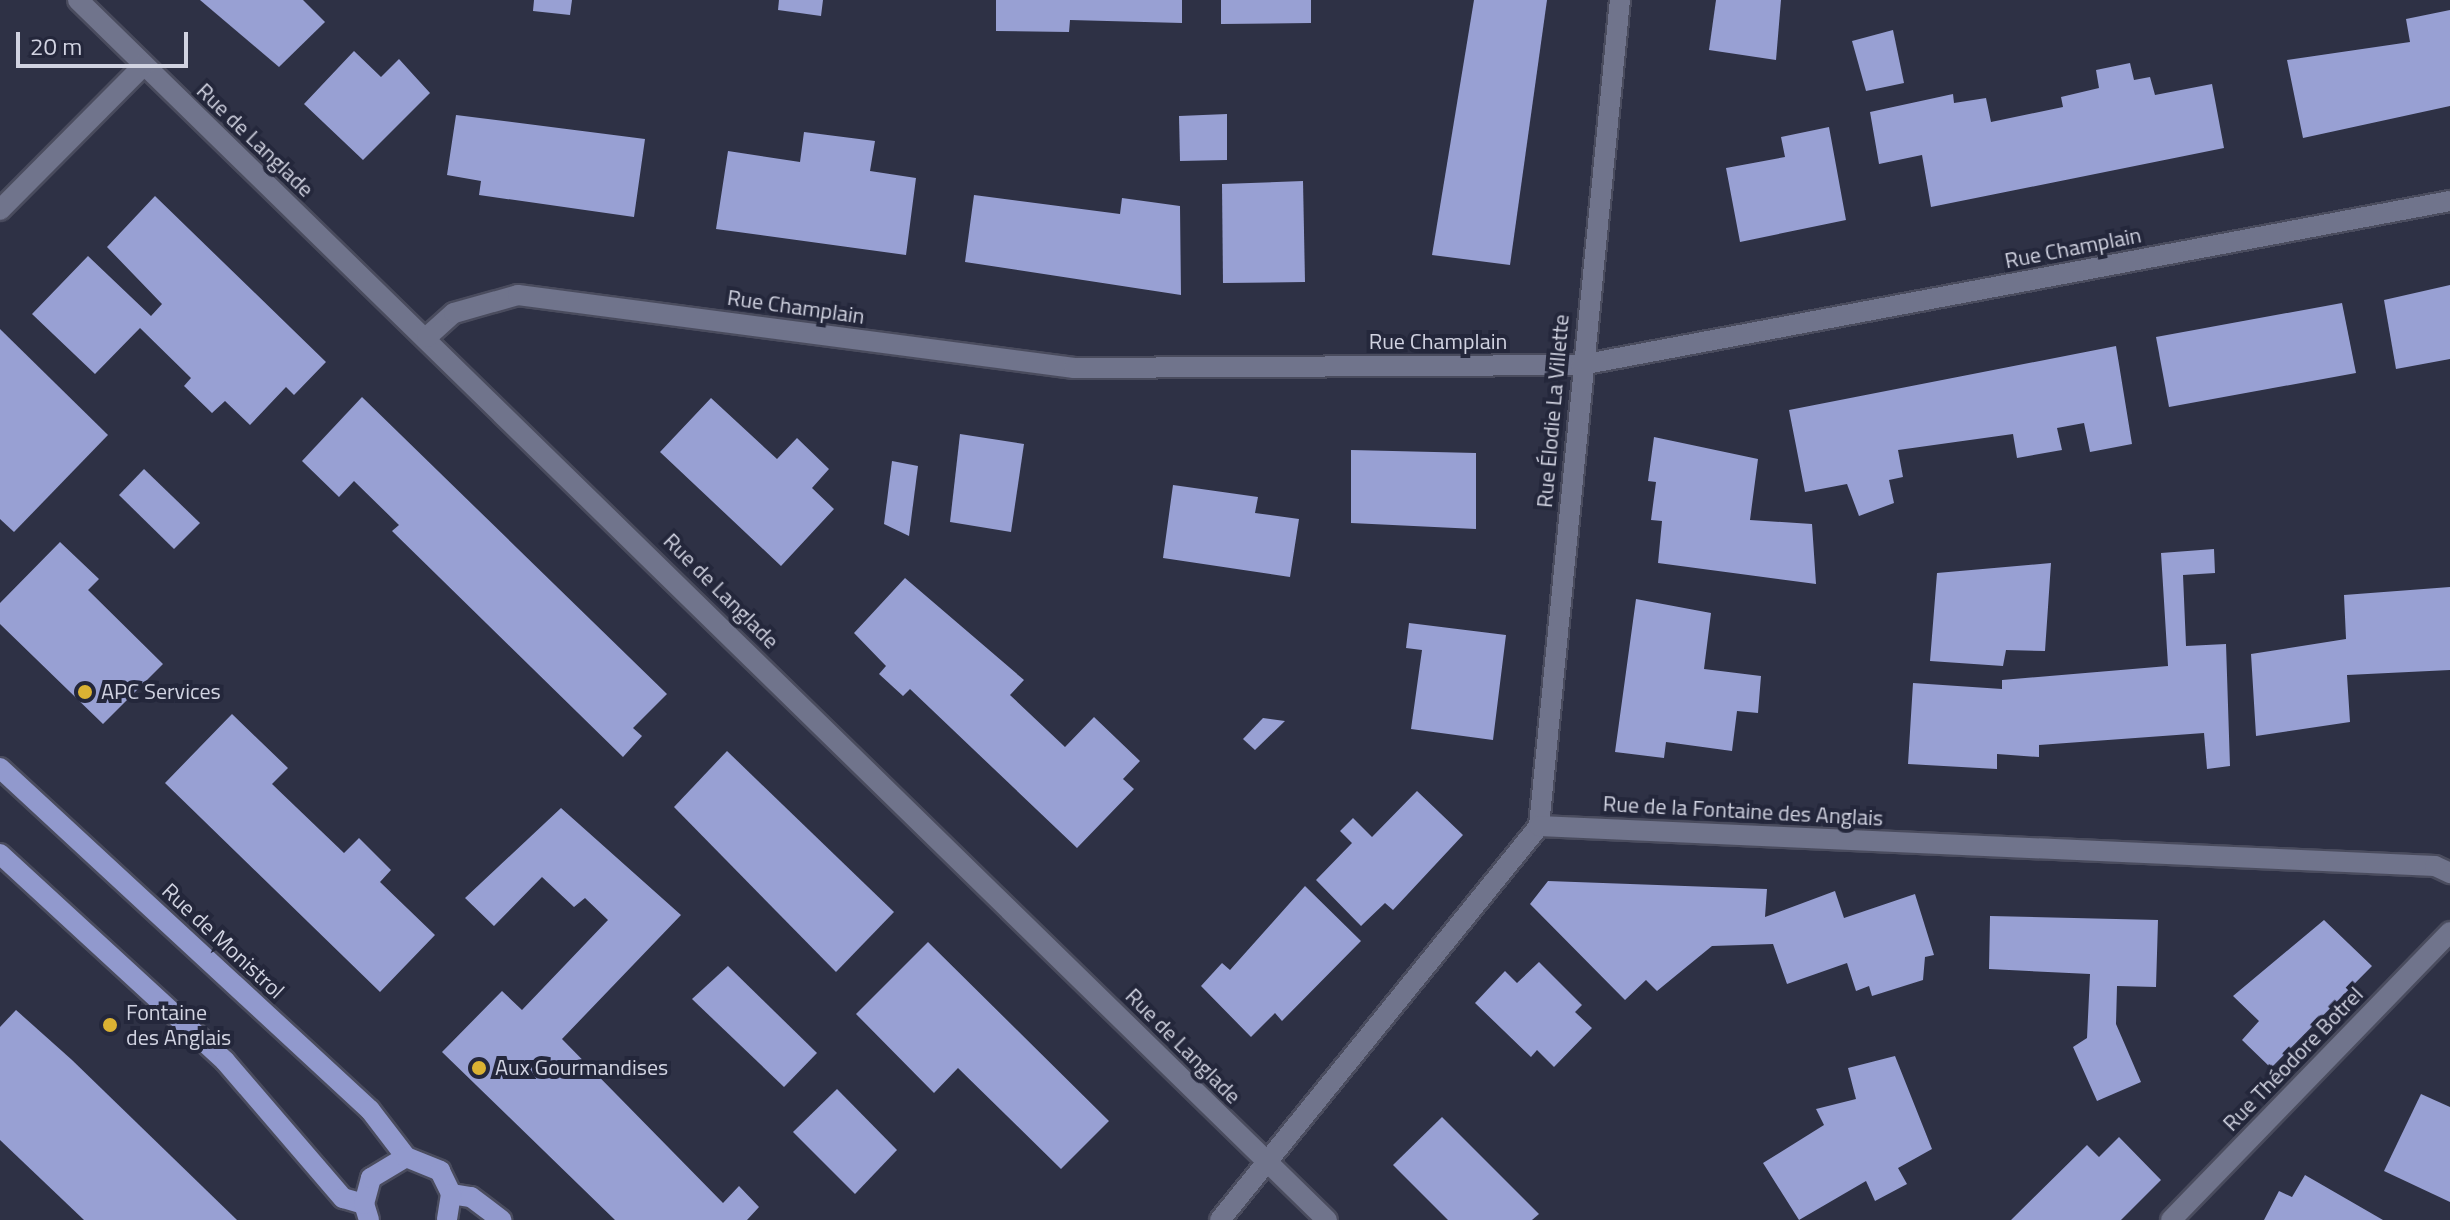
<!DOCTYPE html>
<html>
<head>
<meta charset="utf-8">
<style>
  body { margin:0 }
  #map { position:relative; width:2450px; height:1220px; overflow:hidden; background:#2e3145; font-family:"Titillium Web",sans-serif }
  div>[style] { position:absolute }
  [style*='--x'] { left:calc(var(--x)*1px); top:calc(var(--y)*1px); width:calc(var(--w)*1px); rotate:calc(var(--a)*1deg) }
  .building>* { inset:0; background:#98a0d3 }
  .roads { filter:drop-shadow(2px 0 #4a4c5e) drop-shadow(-2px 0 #4a4c5e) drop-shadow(0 2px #4a4c5e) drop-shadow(0 -2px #4a4c5e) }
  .minor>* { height:20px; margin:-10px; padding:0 10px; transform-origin:10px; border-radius:10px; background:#70748c }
  .major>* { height:20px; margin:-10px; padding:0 10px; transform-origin:10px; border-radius:10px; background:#9199cd }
  .dots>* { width:22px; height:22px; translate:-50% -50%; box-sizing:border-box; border:4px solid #24273b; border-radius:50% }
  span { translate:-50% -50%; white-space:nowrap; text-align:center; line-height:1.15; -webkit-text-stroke:8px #24273b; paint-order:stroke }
  .street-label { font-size:22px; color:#d1d3e1 }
  .poi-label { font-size:22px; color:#d1d3e1 }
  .left { translate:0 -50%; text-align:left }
  .scale { position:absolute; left:16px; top:32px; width:172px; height:36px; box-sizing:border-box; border:4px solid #d1d3e1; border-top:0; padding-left:10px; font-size:24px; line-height:28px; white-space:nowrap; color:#d1d3e1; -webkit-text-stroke:6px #24273b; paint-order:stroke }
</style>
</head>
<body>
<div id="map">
  <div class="building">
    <i style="clip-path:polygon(200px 0,303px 0,325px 22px,279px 67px)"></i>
    <i style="clip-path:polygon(534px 0,572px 0,570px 15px,533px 11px)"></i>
    <i style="clip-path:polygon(779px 0,823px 0,821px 16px,778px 10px)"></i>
    <i style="clip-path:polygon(996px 0,1182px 0,1182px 23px,1070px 20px,1069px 32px,996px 31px)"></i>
    <i style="clip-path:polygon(1221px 0,1311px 0,1311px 23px,1221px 24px)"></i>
    <i style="clip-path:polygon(1474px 0,1547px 0,1510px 265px,1432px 255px)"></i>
    <i style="clip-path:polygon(1716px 0,1781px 0,1776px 60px,1709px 50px)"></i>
    <i style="clip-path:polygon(2450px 10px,2450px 106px,2303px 138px,2287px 60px,2410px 42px,2406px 19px)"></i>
    <i style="clip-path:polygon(1893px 30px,1904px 83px,1866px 91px,1852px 41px)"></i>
    <i style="clip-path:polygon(354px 51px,381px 77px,399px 59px,430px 93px,363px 160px,304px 104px)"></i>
    <i style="clip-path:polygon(2130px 63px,2134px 80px,2150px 77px,2155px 95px,2212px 84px,2224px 148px,1931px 207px,1922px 155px,1879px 164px,1870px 112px,1953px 94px,1954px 103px,1986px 98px,1991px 122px,2063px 107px,2061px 97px,2099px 88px,2096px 70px)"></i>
    <i style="clip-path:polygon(1227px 114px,1227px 160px,1180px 161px,1179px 116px)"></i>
    <i style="clip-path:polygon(456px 115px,645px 139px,634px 217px,479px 195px,481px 181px,447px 175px)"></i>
    <i style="clip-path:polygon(1829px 127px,1846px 220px,1740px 242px,1726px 168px,1785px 157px,1781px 137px)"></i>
    <i style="clip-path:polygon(804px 132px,875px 141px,870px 171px,916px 178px,906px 255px,716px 229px,728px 151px,800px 162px)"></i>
    <i style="clip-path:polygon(1303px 181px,1305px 282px,1223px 283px,1222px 184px)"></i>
    <i style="clip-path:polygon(974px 195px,1120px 214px,1122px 198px,1180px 206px,1181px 295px,965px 262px)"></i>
    <i style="clip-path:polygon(155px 196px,326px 362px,294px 395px,286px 387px,250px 425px,225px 401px,212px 413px,184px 386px,191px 378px,140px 328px,95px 374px,32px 314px,88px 256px,151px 316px,162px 304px,107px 247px)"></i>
    <i style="clip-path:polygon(2450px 285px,2450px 359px,2396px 369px,2384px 300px)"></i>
    <i style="clip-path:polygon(2342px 303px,2356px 373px,2169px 407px,2156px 337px)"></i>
    <i style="clip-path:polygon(0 329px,108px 435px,14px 532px,0 519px)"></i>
    <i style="clip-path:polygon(2116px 346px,2132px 444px,2090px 452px,2084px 423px,2057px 428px,2062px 450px,2017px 458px,2013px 434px,1898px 450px,1903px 477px,1889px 480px,1894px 503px,1859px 516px,1847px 484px,1805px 492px,1789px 410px)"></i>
    <i style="clip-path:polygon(362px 397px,667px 694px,633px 728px,642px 736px,623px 757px,392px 531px,399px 525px,354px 481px,339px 497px,302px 461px)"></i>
    <i style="clip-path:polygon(711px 398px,777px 459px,797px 438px,829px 469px,812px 488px,834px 509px,781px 566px,660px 452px)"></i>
    <i style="clip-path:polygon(960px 434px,1024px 444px,1011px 532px,950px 522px)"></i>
    <i style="clip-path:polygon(1654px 437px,1758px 459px,1750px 520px,1812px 524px,1816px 584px,1658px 563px,1662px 521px,1651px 520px,1656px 482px,1648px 481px)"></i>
    <i style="clip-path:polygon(1351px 450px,1476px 453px,1476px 529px,1351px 523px)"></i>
    <i style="clip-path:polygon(892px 461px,918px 466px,909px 536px,884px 524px)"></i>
    <i style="clip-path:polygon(144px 469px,200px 523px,174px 549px,119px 495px)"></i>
    <i style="clip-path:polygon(1173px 485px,1258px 497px,1255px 513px,1299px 519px,1290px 577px,1163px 558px)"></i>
    <i style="clip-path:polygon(60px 542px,99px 579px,88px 590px,163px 664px,103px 724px,0 624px,0 603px)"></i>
    <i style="clip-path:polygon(2214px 549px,2215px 573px,2183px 575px,2186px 646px,2226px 644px,2230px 766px,2207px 769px,2204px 733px,2039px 745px,2039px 757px,1997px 754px,1997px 769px,1908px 764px,1913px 683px,2002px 689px,2002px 680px,2168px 666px,2161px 553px)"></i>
    <i style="clip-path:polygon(2051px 563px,2045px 651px,2006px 650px,2003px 666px,1930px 661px,1937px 573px)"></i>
    <i style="clip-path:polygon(905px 578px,1024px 680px,1010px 695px,1065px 747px,1094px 717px,1140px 761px,1123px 779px,1134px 789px,1077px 848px,910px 689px,903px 696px,879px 674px,886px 666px,854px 633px)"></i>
    <i style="clip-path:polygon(2450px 587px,2450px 670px,2347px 675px,2350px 722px,2256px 736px,2251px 654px,2346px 639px,2344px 595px)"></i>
    <i style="clip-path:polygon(1636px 599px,1711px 613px,1704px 669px,1761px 676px,1758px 713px,1737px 711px,1732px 751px,1666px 742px,1664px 758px,1615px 752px)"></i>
    <i style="clip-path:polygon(1409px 623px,1506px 635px,1493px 740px,1411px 729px,1422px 650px,1406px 648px)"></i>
    <i style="clip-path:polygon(232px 714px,288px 768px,272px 784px,344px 853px,359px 838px,391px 870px,380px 882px,435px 935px,380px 992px,165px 783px)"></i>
    <i style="clip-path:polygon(1263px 718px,1285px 721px,1255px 750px,1243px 739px)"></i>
    <i style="clip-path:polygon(727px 751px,894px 912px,836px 972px,674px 807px)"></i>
    <i style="clip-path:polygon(1417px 791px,1463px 835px,1393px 910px,1385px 903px,1361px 926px,1316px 880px,1352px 843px,1340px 831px,1353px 818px,1372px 837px)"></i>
    <i style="clip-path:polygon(561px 808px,681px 915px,562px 1039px,723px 1203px,739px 1186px,759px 1207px,747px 1220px,615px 1220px,442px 1052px,502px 991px,522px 1010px,608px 920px,585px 898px,574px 907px,542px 877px,494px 926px,465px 898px)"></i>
    <i style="clip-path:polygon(1548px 881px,1767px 889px,1765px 917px,1835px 891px,1844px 918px,1915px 894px,1934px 955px,1925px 957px,1923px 980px,1872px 996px,1869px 986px,1856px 991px,1847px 963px,1787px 984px,1773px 944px,1712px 946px,1657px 991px,1646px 980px,1625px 1000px,1530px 904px)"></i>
    <i style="clip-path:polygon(1305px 886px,1361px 941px,1282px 1021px,1275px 1013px,1251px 1037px,1201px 986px,1222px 963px,1230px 970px)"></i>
    <i style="clip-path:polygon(1990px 916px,2158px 920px,2156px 987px,2117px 986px,2116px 1024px,2141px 1082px,2097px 1101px,2073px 1047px,2087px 1038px,2090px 974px,1989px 969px)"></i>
    <i style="clip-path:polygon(2324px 920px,2372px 966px,2271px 1068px,2242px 1040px,2259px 1021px,2233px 996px)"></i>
    <i style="clip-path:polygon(928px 942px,1109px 1121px,1061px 1169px,958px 1068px,934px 1093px,856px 1014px)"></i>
    <i style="clip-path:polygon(1539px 962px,1582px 1005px,1575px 1012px,1592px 1028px,1554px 1067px,1537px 1050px,1531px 1057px,1475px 1003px,1505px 971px,1517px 983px)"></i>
    <i style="clip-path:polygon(728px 966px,817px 1053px,784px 1087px,692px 999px)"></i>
    <i style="clip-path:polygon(16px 1010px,72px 1060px,237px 1220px,84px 1220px,0 1140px,0 1027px)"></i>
    <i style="clip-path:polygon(1895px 1056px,1932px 1149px,1898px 1168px,1907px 1184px,1875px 1201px,1866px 1181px,1799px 1220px,1763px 1163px,1824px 1125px,1816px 1109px,1856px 1099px,1848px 1068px)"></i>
    <i style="clip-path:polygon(837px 1089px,897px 1150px,855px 1194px,793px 1132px)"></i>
    <i style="clip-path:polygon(2421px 1094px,2450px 1107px,2450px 1202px,2384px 1171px)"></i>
    <i style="clip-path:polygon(1442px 1117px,1539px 1214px,1532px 1220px,1448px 1220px,1393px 1165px)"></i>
    <i style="clip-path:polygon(2119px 1137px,2161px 1180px,2121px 1220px,2011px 1220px,2087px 1145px,2099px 1157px)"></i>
    <i style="clip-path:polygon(2305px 1175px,2383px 1220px,2264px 1220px,2279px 1191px,2292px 1197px)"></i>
  </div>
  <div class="roads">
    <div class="minor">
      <i style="--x:78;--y:0;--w:1746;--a:44.33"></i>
      <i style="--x:0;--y:210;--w:203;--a:-45.2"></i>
      <i style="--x:427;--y:337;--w:36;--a:-42"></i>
      <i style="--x:454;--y:313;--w:66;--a:-15.7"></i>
      <i style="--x:518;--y:295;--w:561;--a:7.48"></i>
      <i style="--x:1074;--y:368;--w:507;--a:-0.34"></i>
      <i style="--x:1581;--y:365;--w:884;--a:-10.69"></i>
      <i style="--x:1539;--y:826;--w:830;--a:-84.4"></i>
      <i style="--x:1220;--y:1220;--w:507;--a:-51"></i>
      <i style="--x:1539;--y:826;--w:897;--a:2.56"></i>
      <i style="--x:2435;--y:866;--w:17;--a:25"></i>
      <i style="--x:2171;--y:1220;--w:401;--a:-45.9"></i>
    </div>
    <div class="major">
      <i style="--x:0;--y:768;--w:504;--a:42.75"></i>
      <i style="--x:370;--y:1110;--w:59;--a:52.5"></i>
      <i style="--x:0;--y:854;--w:306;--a:42.6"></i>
      <i style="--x:225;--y:1061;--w:181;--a:49.3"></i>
      <i style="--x:343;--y:1198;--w:22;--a:16"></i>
      <i style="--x:451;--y:1194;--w:20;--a:9"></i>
      <i style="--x:471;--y:1197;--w:38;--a:37"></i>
      <i style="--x:369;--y:1220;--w:17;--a:-107"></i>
      <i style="--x:364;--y:1204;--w:27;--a:-75"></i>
      <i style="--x:371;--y:1178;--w:41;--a:-31"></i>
      <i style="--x:406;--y:1157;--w:37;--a:22"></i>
      <i style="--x:440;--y:1171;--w:25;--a:64"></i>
      <i style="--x:451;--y:1194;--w:26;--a:99"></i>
    </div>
  </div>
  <div class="dots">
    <i style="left:85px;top:692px;background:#dbb233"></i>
    <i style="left:110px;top:1025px;background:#dbb233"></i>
    <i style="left:479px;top:1068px;background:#dbb233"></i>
  </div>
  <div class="street-label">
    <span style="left:255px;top:140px;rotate:44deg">Rue de Langlade</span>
    <span style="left:2073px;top:248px;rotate:-11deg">Rue Champlain</span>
    <span style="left:796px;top:307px;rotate:8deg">Rue Champlain</span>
    <span style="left:1438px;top:342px">Rue Champlain</span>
    <span style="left:1553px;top:411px;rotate:-85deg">Rue Élodie La Villette</span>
    <span style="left:721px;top:591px;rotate:45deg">Rue de Langlade</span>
    <span style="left:1743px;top:811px;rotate:3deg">Rue de la Fontaine des Anglais</span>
    <span style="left:223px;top:941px;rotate:43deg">Rue de Monistrol</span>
    <span style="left:1183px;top:1046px;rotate:45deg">Rue de Langlade</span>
    <span style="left:2293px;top:1059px;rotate:-46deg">Rue Théodore Botrel</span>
  </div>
  <div class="poi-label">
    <span class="left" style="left:101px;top:692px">APC Services</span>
    <span class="left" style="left:126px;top:1025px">Fontaine<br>des Anglais</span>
    <span class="left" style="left:495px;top:1068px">Aux Gourmandises</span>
  </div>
  <div class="scale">20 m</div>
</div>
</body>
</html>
